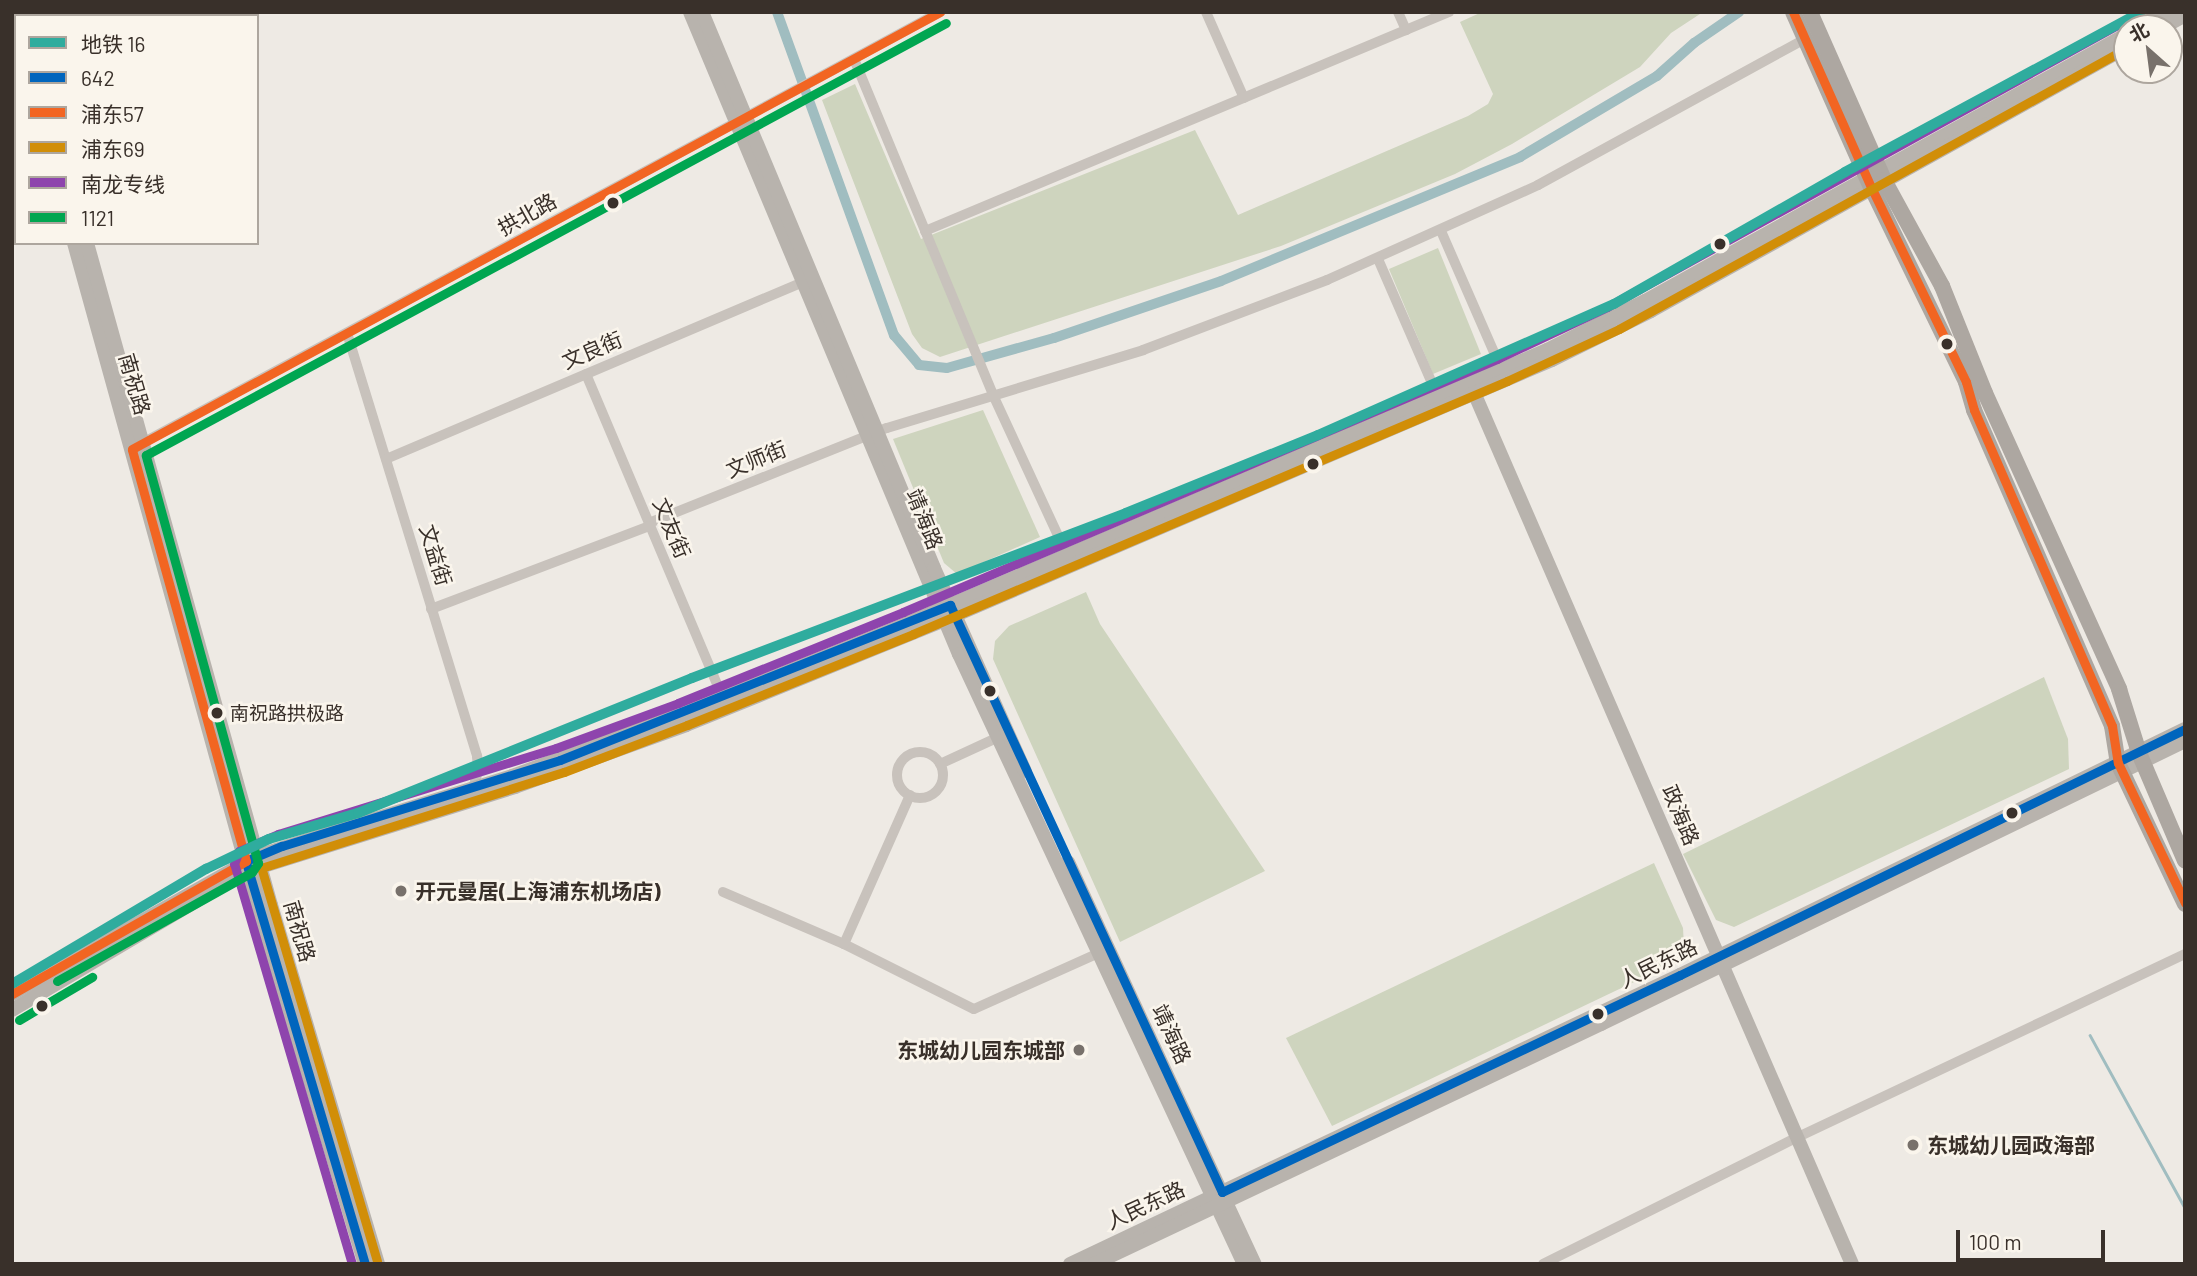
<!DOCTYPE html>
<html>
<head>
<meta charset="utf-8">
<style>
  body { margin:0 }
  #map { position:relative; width:2197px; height:1276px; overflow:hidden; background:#eeeae4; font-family:Barlow,"Noto Sans SC",sans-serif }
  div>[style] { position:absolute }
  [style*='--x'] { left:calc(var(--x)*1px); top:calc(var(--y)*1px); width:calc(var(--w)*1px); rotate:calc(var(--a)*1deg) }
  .green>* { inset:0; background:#ced4be }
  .stream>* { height:2.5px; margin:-1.25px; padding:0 1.25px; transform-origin:1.25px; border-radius:1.25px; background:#a0bdc0 }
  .canal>* { height:10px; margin:-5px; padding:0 5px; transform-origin:5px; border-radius:5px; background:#a0bdc0 }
  .street>* { height:10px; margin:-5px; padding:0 5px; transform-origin:5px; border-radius:5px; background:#c8c2bc }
  .street>.ring { margin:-5px; padding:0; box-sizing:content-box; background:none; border:10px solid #c8c2bc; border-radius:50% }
  .secondary>* { height:14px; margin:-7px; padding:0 7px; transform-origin:7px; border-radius:7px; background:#b8b3ad }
  .primary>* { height:16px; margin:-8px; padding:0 8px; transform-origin:8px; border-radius:8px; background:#ada7a1 }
  .bus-1>* { height:9px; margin:-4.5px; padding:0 4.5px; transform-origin:4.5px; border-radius:4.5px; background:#0065bd }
  .bus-2>* { height:9px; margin:-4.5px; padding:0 4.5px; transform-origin:4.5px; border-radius:4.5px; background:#f26522 }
  .bus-3>* { height:9px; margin:-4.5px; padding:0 4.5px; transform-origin:4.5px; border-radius:4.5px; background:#d18e08 }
  .bus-4>* { height:9px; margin:-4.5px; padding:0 4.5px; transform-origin:4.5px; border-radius:4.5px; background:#8e44ad }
  .bus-5>* { height:9px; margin:-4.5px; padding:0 4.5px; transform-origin:4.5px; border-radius:4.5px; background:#00a651 }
  .metro-1>* { height:10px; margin:-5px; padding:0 5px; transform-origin:5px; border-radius:5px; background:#2fac9e }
  .dots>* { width:19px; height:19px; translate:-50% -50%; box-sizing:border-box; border:4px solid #faf5ec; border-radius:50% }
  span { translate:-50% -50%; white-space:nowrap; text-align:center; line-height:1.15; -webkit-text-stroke:5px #faf5ec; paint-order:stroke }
  .bus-label { font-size:19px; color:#39302a }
  .left { translate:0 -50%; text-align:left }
  .street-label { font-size:21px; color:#39302a }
  .poi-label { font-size:21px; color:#39302a; font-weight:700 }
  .right { translate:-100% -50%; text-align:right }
  .frame { position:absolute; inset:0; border:14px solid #39302a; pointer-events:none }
  .legend { position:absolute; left:14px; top:14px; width:245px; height:231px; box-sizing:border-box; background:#faf5ec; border:2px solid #ada69e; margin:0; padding:9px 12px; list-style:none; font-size:21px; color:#39302a }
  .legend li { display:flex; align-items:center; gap:14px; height:35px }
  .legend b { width:35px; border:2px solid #ada69e }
  .north { position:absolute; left:2113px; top:14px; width:70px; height:70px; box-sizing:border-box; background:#faf5ec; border:2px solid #ada69e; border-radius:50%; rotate:332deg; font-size:19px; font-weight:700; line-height:28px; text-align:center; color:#39302a }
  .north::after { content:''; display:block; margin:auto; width:24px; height:32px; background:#78716b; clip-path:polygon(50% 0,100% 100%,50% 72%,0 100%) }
  .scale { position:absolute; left:1956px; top:1230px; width:149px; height:32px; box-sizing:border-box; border:4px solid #39302a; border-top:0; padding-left:9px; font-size:21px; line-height:24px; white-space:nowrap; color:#39302a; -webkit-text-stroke:5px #faf5ec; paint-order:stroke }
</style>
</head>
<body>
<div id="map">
  <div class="green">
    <i style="clip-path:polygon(1482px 12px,1703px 12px,1671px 33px,1640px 67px,1512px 144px,1455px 174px,1281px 246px,940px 357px,922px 348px,912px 334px,822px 100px,855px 84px,921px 239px,1195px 130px,1238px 215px,1468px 116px,1488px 104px,1493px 94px,1460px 22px)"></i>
    <i style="clip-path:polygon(1438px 248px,1481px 354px,1433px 374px,1389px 269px)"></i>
    <i style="clip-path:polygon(983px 410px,1040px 537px,957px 574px,944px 563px,893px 439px)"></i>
    <i style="clip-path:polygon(1086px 592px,1100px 624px,1265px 871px,1120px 942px,993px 659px,995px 641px,1009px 626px)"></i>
    <i style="clip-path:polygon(2044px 677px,2068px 739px,2069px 769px,1734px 927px,1716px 920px,1683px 854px)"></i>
    <i style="clip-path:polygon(1654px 863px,1683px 928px,1684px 947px,1676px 962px,1332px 1126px,1286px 1038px)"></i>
  </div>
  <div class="stream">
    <i style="--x:2090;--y:1035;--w:197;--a:61.2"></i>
  </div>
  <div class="canal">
    <i style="--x:777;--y:12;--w:344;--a:70.1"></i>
    <i style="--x:894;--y:335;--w:39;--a:50"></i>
    <i style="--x:919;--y:365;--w:28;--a:6"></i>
    <i style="--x:947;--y:368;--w:111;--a:-15.7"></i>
    <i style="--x:1054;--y:338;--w:176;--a:-18.8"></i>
    <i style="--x:1221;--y:281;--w:324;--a:-22.5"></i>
    <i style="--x:1520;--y:157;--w:159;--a:-30.6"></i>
    <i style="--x:1657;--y:76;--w:50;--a:-41.7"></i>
    <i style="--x:1694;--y:43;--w:55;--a:-34.6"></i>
  </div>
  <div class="street">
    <i style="--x:1206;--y:12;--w:94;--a:66.2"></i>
    <i style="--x:1398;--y:12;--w:20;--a:66"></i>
    <i style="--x:854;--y:59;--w:366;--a:67.5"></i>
    <i style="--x:994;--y:397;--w:174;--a:65.2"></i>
    <i style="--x:925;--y:231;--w:568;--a:-22.68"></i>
    <i style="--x:1441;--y:231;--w:155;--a:66.4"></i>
    <i style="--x:1378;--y:259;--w:153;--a:66.5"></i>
    <i style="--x:347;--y:333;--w:443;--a:72.9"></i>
    <i style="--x:477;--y:756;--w:15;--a:86"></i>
    <i style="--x:478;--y:771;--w:18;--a:106"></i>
    <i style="--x:586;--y:374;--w:352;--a:67.1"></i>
    <i style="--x:137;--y:446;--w:913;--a:-28.39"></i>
    <i style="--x:386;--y:459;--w:458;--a:-23"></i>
    <i style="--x:649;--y:523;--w:256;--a:-21.8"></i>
    <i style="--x:887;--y:428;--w:268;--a:-16.9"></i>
    <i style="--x:1143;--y:350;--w:197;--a:-20.8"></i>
    <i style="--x:1327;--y:280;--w:231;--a:-24.2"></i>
    <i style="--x:1538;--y:185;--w:304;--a:-28.7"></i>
    <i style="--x:431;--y:609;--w:234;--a:-20.8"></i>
    <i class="ring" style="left:897px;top:752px;width:36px;height:36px"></i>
    <i style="--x:940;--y:764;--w:69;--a:-24.7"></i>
    <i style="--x:723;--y:892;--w:132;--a:23.3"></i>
    <i style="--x:844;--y:944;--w:145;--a:26.6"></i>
    <i style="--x:974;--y:1009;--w:141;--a:-24.2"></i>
    <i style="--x:844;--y:944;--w:163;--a:-66.1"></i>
    <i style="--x:1543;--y:1264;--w:285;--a:-26.5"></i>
    <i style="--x:1798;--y:1137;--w:428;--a:-25.3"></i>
  </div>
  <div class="secondary">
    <i style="--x:12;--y:12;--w:14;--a:73"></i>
    <i style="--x:25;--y:12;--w:4;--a:76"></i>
    <i style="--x:690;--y:12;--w:696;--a:67.27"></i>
    <i style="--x:959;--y:654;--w:673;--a:64.96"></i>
    <i style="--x:702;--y:12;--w:602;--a:67.35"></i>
    <i style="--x:934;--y:568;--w:222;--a:65.9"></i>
    <i style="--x:2138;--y:28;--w:33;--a:-29"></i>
    <i style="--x:2162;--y:28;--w:26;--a:-29"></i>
    <i style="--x:74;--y:243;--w:690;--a:74.53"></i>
    <i style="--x:258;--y:908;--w:372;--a:73.3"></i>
    <i style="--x:87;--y:243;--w:687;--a:74.47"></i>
    <i style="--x:271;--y:905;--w:375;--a:73.4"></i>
    <i style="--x:1472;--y:388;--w:955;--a:66.55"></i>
    <i style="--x:1068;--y:862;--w:443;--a:65.1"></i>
    <i style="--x:12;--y:994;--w:281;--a:-29.4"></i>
    <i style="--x:257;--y:856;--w:267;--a:-17.4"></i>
    <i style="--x:512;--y:776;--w:181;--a:-20"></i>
    <i style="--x:682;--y:714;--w:244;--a:-21.9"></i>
    <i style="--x:908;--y:623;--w:695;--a:-23.13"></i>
    <i style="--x:1547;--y:350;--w:110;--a:-26.6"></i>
    <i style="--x:1645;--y:301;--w:551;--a:-28.98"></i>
    <i style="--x:12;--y:1010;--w:245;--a:-30.6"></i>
    <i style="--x:223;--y:885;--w:41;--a:-25.9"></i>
    <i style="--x:260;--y:867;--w:267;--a:-17.4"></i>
    <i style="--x:515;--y:787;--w:182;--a:-19.9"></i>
    <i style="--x:686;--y:725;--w:279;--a:-22.1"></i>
    <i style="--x:944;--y:620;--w:661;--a:-23.15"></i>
    <i style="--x:1552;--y:360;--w:110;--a:-26.3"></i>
    <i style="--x:1651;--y:311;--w:544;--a:-29.01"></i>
    <i style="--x:1070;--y:1264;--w:675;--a:-25.35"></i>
    <i style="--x:1680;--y:975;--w:562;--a:-25.97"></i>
    <i style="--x:1094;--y:1264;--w:561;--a:-25.33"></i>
    <i style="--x:1601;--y:1024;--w:649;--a:-25.85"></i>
  </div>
  <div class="primary">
    <i style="--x:1793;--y:12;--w:192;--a:66"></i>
    <i style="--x:1871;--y:187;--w:217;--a:64"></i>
    <i style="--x:1966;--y:382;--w:29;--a:74"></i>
    <i style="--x:1974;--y:410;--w:345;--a:66.4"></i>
    <i style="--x:2112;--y:726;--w:37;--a:81"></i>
    <i style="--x:2118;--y:763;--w:156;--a:64.6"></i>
    <i style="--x:1810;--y:12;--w:184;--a:66.2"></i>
    <i style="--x:1884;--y:180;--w:121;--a:61.3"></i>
    <i style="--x:1942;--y:286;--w:115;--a:68.1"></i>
    <i style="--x:1985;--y:393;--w:325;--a:65.6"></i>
    <i style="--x:2119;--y:689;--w:67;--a:72.6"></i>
    <i style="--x:2139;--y:753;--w:117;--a:66.9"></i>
  </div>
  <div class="bus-1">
    <i style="--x:365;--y:1264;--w:420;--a:-106.5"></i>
    <i style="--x:246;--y:861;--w:39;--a:-23"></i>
    <i style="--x:282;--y:846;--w:291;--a:-17.2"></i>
    <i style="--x:560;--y:760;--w:420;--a:-21.7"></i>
    <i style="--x:950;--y:605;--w:647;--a:65.14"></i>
    <i style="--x:1222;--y:1192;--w:507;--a:-25.35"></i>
    <i style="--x:1680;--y:975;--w:562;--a:-25.97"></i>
  </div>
  <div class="bus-2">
    <i style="--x:1793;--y:12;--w:192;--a:66"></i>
    <i style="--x:1871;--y:187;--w:217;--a:64"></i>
    <i style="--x:1966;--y:382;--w:29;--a:74"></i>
    <i style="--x:1974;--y:410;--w:345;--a:66.4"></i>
    <i style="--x:2112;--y:726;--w:37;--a:81"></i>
    <i style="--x:2118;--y:763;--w:155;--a:64.4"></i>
    <i style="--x:12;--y:994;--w:269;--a:-29.6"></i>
    <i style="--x:246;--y:861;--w:427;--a:-105.5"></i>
    <i style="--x:132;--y:449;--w:919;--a:-28.41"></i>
  </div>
  <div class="bus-3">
    <i style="--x:377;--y:1261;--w:410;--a:-106.4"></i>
    <i style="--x:261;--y:868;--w:318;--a:-17.6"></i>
    <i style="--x:564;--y:772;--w:132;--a:-20.9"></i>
    <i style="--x:687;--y:725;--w:244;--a:-21.9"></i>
    <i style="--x:913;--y:634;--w:646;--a:-23.07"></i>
    <i style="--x:1507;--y:381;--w:123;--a:-24.9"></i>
    <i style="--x:1619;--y:329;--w:581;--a:-28.95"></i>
  </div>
  <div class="bus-4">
    <i style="--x:352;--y:1264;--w:417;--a:-106.4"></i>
    <i style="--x:234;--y:864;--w:14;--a:-69"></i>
    <i style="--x:239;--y:851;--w:43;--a:-23.6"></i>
    <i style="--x:278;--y:834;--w:291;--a:-17.2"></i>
    <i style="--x:556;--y:748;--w:130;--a:-20.2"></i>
    <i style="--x:678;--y:703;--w:243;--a:-22"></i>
    <i style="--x:903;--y:612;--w:646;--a:-23.07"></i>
    <i style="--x:1497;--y:359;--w:122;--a:-25.3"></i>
    <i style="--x:1607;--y:307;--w:587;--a:-28.92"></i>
  </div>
  <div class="bus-5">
    <i style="--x:57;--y:981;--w:223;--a:-29.2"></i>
    <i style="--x:252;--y:872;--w:11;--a:-56"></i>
    <i style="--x:258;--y:863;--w:423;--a:-105.4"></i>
    <i style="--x:146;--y:455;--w:909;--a:-28.37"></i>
    <i style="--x:19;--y:1020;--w:85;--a:-30.5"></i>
  </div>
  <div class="metro-1">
    <i style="--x:12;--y:984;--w:226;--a:-30.7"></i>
    <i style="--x:206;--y:869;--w:70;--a:-25.5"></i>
    <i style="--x:269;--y:839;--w:93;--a:-16.3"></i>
    <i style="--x:358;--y:813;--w:360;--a:-22"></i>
    <i style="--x:692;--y:678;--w:464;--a:-20.8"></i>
    <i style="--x:1126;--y:513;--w:207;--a:-22.1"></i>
    <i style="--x:1318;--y:435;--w:324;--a:-23.9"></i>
    <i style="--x:1614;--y:304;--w:266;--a:-29.7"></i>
    <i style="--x:1845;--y:172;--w:336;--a:-28.4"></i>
  </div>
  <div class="dots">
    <i style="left:613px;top:203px;background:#39302a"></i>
    <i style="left:1720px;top:244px;background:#39302a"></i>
    <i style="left:1947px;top:344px;background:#39302a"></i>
    <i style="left:1313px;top:464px;background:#39302a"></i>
    <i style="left:990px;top:691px;background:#39302a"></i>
    <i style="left:217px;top:713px;background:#39302a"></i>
    <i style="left:2012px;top:813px;background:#39302a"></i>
    <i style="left:401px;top:891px;background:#78716b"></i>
    <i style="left:42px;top:1006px;background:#39302a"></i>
    <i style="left:1598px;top:1014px;background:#39302a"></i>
    <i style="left:1079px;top:1050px;background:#78716b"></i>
    <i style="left:1913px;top:1145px;background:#78716b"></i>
  </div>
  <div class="bus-label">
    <span class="left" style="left:230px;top:713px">南祝路拱极路</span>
  </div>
  <div class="street-label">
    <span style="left:527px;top:214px;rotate:-29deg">拱北路</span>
    <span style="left:592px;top:350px;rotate:-23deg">文良街</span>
    <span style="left:135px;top:384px;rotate:74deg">南祝路</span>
    <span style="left:756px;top:459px;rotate:-22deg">文师街</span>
    <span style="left:925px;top:519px;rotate:68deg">靖海路</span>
    <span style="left:672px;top:528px;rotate:67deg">文友街</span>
    <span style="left:436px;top:555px;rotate:73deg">文益街</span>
    <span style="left:1681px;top:815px;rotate:67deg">政海路</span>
    <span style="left:300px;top:931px;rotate:74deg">南祝路</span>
    <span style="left:1658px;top:963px;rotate:-26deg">人民东路</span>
    <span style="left:1172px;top:1034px;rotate:65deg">靖海路</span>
    <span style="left:1145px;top:1205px;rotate:-25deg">人民东路</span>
  </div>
  <div class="poi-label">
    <span class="left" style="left:415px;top:891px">开元曼居(上海浦东机场店)</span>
    <span class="right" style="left:1065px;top:1050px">东城幼儿园东城部</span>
    <span class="left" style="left:1927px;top:1145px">东城幼儿园政海部</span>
  </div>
  <div class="frame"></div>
  <ul class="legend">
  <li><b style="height:9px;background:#2fac9e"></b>地铁 16</li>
  <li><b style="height:9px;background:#0065bd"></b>642</li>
  <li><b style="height:9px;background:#f26522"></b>浦东57</li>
  <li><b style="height:9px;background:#d18e08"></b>浦东69</li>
  <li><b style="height:9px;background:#8e44ad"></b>南龙专线</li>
  <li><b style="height:9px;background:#00a651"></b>1121</li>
  </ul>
  <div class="north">北</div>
  <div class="scale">100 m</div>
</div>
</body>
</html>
